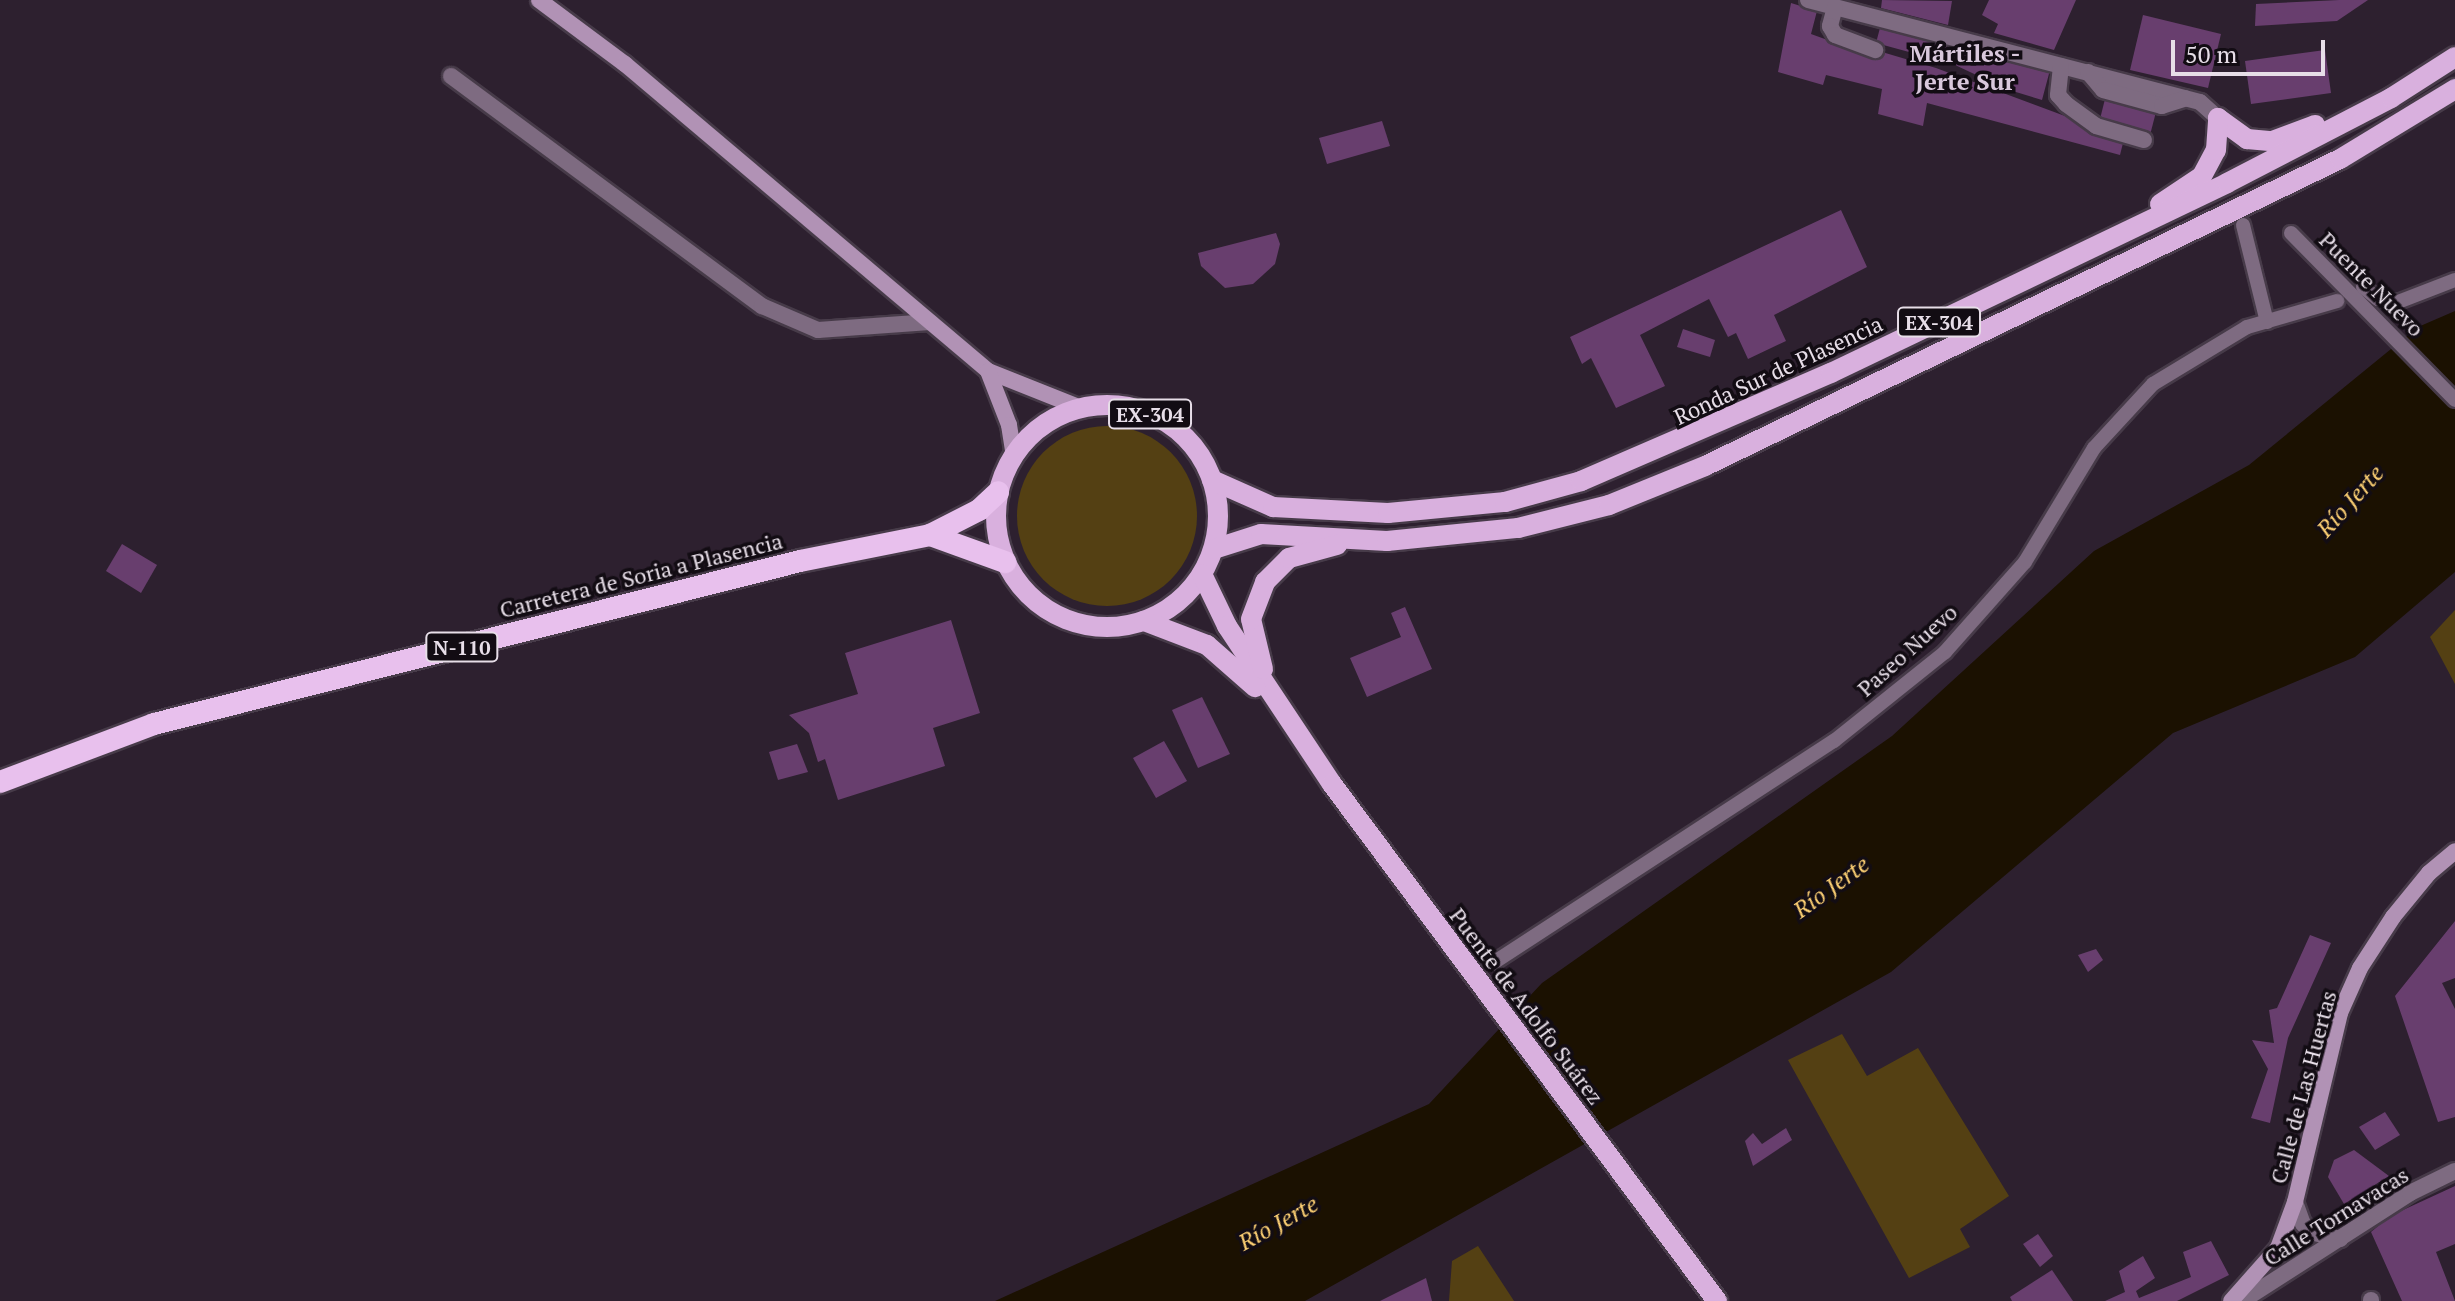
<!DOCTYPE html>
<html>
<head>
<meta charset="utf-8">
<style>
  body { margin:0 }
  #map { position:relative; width:2455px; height:1301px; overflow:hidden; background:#2d202f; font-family:"PT Serif",serif }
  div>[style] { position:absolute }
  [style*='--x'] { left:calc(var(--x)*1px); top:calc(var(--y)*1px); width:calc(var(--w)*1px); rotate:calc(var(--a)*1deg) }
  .green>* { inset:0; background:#544013 }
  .round { border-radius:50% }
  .water>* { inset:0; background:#1b1101 }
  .building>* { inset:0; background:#683e6e }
  .roads { filter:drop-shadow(2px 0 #473b49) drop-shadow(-2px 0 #473b49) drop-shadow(0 2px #473b49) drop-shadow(0 -2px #473b49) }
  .pedestrian>* { height:14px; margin:-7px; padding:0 7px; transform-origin:7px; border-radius:7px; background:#7e6b81 }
  .minor>* { height:16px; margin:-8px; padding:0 8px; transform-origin:8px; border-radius:8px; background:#7e6b81 }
  .secondary>* { height:16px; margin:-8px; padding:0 8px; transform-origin:8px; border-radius:8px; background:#b192b5 }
  .primary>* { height:20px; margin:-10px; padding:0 10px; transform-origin:10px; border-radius:10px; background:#d9b0de }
  .primary>.ring { margin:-10px; padding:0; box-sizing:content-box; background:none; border:20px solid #d9b0de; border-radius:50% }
  .trunk>* { height:22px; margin:-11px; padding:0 11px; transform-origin:11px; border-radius:11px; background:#e8c0ed }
  span { translate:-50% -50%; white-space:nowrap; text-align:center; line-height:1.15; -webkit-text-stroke:7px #120c13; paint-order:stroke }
  .shield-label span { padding:2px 6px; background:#120c13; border:2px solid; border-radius:6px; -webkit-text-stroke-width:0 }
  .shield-label { font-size:20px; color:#e7dee8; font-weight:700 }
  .street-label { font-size:22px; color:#e7dee8 }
  .neighbourhood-label { font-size:24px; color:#d9c8dc; font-weight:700 }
  .water-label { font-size:24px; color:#fccf73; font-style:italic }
  .scale { position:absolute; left:2171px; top:40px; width:154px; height:36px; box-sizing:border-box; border:4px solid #e7dee8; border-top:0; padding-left:10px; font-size:24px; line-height:28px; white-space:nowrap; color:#e7dee8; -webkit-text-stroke:6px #120c13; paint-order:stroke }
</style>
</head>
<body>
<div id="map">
  <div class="green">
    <i class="round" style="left:1017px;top:426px;width:180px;height:180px"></i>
    <i style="clip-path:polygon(2455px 610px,2455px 684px,2430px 637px)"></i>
    <i style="clip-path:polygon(1842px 1034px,1867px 1076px,1918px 1048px,2009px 1196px,1960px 1229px,1970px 1247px,1909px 1278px,1788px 1060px)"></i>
    <i style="clip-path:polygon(1478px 1246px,1514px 1301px,1449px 1301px,1452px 1261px)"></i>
  </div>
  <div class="water">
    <i style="clip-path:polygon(2455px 311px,2455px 572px,2355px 657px,2173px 733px,1891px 972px,1305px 1301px,995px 1301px,1429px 1104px,1542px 983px,1892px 736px,2094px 551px,2249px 465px,2418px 327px)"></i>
  </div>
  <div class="building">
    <i style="clip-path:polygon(1882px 0,1952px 1px,1948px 25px,1881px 8px)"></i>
    <i style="clip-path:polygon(1989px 0,2076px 0,2054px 50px,1994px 33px,1998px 24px,1982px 15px)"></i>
    <i style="clip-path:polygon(2339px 0,2368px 0,2337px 21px,2255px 26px,2256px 4px)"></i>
    <i style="clip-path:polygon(1791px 3px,1817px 11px,1811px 34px,1880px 59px,1882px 52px,1936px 68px,2081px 122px,2080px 127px,2124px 139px,2120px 155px,1927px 103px,1923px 126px,1878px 114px,1882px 89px,1826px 75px,1823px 85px,1778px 72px)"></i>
    <i style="clip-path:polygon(2143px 15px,2221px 34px,2208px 88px,2130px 70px)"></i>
    <i style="clip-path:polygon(1881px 24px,2050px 70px,2042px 100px,2006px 89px,1953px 64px,1876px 43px)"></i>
    <i style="clip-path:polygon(2325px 50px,2331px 93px,2251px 104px,2245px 61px)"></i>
    <i style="clip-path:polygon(2105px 99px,2156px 112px,2150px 135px,2099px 123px)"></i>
    <i style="clip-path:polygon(1382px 121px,1390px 146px,1327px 164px,1319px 138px)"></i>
    <i style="clip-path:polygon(1841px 210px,1867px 267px,1774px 315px,1786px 341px,1748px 359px,1736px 333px,1728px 337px,1709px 299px,1640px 335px,1665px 386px,1616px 408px,1591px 358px,1582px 364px,1570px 337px)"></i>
    <i style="clip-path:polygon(1276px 233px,1280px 244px,1275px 264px,1253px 284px,1225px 288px,1201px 266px,1198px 253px)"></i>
    <i style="clip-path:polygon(1683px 329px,1715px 340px,1710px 357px,1677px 347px)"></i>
    <i style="clip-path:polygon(122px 544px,157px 565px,141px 593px,106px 571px)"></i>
    <i style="clip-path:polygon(1405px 607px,1432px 669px,1367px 697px,1350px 658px,1401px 637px,1391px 613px)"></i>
    <i style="clip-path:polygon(951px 620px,980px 713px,933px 728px,945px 766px,838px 800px,825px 759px,818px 762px,809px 733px,789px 715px,858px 694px,845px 653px)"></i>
    <i style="clip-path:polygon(1202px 697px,1230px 754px,1198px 768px,1172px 710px)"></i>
    <i style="clip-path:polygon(1164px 741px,1187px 781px,1156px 798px,1133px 758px)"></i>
    <i style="clip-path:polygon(797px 744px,808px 772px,778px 780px,769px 752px)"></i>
    <i style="clip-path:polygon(2455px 921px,2455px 978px,2442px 983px,2455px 1009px,2455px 1117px,2438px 1122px,2395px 996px)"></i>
    <i style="clip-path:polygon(2310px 935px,2331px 943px,2288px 1038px,2270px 1123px,2251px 1118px,2268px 1069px,2252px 1040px,2274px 1043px,2269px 1010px,2277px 1008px)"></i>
    <i style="clip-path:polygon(2096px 949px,2103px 960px,2088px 972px,2078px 955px)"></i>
    <i style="clip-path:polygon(2385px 1112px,2400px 1135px,2375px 1150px,2359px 1127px)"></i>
    <i style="clip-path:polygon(1786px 1128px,1792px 1140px,1753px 1166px,1745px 1141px,1753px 1133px,1762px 1144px)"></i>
    <i style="clip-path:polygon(2354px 1150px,2389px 1176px,2344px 1204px,2328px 1177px,2334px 1160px)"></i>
    <i style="clip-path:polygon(2455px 1186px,2455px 1244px,2436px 1252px,2455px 1301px,2402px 1301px,2371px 1232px,2390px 1216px)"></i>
    <i style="clip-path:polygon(2038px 1234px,2053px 1256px,2040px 1267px,2023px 1244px)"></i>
    <i style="clip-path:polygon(2211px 1241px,2229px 1275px,2177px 1301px,2105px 1301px,2125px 1292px,2119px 1271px,2143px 1256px,2155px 1278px,2136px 1291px,2139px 1298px,2191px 1277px,2183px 1252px)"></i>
    <i style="clip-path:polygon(2052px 1270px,2073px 1301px,2012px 1301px,2010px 1297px)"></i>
    <i style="clip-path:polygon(1426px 1278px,1432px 1301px,1380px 1301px)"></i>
  </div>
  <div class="roads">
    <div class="pedestrian">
      <i style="--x:2243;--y:225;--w:100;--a:76.1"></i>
      <i style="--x:2291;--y:233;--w:234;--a:45.5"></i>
      <i style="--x:2363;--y:287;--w:19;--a:39"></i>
      <i style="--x:2378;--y:299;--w:20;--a:9"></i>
      <i style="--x:2398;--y:302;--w:61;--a:-21.1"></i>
      <i style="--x:1493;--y:963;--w:407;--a:-33.1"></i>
      <i style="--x:1834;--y:741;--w:142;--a:-38.7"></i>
      <i style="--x:1945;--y:652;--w:120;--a:-48.4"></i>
      <i style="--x:2025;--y:562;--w:133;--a:-58.8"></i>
      <i style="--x:2094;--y:448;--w:87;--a:-47.3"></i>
      <i style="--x:2153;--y:384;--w:110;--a:-31.2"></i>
      <i style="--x:2247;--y:327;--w:94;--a:-16.1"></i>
    </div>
    <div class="minor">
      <i style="--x:1808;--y:0;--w:405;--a:14.6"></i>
      <i style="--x:2200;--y:102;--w:24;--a:42"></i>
      <i style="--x:1835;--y:7;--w:20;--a:105"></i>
      <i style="--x:1830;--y:26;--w:10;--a:61"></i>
      <i style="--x:1835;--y:35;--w:43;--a:20.6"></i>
      <i style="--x:2061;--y:66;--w:29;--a:96"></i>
      <i style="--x:2058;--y:95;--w:12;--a:48"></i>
      <i style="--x:2066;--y:104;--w:37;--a:36"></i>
      <i style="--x:2096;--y:126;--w:50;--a:16.3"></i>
      <i style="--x:2088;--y:72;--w:23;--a:50"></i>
      <i style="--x:2103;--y:90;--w:61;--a:15.2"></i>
      <i style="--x:2162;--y:106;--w:25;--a:-18"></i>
      <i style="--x:451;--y:76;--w:387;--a:36.5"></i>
      <i style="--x:762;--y:306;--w:61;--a:23.2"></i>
      <i style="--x:818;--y:330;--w:112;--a:-4.1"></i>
      <i style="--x:2295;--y:1202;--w:23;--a:70"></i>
      <i style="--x:2303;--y:1224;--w:14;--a:39"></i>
      <i style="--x:2314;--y:1233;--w:27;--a:13"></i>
      <i style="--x:2371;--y:1300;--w:1;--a:90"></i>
      <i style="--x:2242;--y:1301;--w:200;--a:-32.7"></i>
      <i style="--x:2410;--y:1193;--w:50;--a:-26.1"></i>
    </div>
    <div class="secondary">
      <i style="--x:539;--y:0;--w:107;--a:36.7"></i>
      <i style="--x:625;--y:64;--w:475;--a:40.2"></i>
      <i style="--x:988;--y:371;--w:100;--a:21.7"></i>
      <i style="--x:988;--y:371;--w:58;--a:68.7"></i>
      <i style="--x:1009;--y:425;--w:30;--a:81"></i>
      <i style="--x:2231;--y:1301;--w:71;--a:-48.4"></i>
      <i style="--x:2278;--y:1248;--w:49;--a:-69.7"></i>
      <i style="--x:2295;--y:1202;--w:194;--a:-76.6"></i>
      <i style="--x:2340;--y:1013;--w:49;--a:-66"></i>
      <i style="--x:2360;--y:968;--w:61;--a:-57.1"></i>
      <i style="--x:2393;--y:917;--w:57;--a:-50.7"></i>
      <i style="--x:2429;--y:873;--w:34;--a:-40"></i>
    </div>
    <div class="primary">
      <i style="--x:2218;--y:118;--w:36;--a:36"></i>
      <i style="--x:2247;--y:139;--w:25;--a:5"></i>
      <i style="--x:2272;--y:141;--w:46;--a:-20.4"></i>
      <i style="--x:2160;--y:204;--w:50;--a:-33.7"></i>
      <i style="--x:2202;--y:176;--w:30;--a:-62"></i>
      <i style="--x:2216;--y:150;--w:32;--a:-86"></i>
      <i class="ring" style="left:996px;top:405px;width:202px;height:202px"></i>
      <i style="--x:1212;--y:480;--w:67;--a:23.9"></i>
      <i style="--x:1273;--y:507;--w:115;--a:3"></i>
      <i style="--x:1388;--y:513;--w:118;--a:-5.4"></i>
      <i style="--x:1505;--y:502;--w:79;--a:-15.4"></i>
      <i style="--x:1581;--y:481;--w:272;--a:-23.4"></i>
      <i style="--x:1831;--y:373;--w:439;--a:-25.6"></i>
      <i style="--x:2227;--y:183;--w:185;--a:-27.4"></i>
      <i style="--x:2391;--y:98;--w:76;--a:-32.6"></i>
      <i style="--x:1214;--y:549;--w:49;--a:-17.7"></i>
      <i style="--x:1261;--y:534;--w:126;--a:3.2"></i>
      <i style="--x:1387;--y:541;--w:132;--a:-5.7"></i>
      <i style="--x:1518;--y:528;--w:94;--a:-14.2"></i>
      <i style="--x:1609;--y:505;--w:104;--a:-22.1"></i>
      <i style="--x:1705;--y:466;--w:705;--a:-25.8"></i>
      <i style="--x:2340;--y:159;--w:135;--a:-31.3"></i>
      <i style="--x:1202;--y:574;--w:58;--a:64.3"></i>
      <i style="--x:1227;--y:626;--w:190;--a:56.4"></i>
      <i style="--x:1332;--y:784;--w:645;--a:53.33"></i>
      <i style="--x:1144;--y:621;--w:67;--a:20.9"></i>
      <i style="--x:1207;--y:645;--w:64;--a:41.2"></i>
      <i style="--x:1263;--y:669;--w:51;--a:-103.5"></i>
      <i style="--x:1251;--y:619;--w:40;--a:-69"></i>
      <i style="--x:1265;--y:582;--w:34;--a:-45"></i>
      <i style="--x:1289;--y:558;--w:50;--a:-15.2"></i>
    </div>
    <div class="trunk">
      <i style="--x:930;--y:535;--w:80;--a:19.8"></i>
      <i style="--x:0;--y:782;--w:165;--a:-20.6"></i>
      <i style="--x:154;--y:724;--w:666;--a:-14.16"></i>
      <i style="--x:800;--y:561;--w:133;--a:-11.3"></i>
      <i style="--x:930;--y:535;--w:55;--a:-27"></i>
      <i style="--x:979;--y:510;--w:26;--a:-43"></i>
    </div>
  </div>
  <div class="shield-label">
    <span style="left:1939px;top:322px">EX-304</span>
    <span style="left:1150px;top:414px">EX-304</span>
    <span style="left:462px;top:647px">N-110</span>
  </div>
  <div class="street-label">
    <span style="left:2372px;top:284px;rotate:45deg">Puente Nuevo</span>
    <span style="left:1778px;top:370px;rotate:-25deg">Ronda Sur de Plasencia</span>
    <span style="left:641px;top:575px;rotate:-14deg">Carretera de Soria a Plasencia</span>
    <span style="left:1907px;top:650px;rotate:-42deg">Paseo Nuevo</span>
    <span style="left:1527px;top:1006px;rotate:53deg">Puente de Adolfo Suárez</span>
    <span style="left:2303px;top:1087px;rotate:-75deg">Calle de Las Huertas</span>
    <span style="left:2336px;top:1216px;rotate:-32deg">Calle Tornavacas</span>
  </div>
  <div class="neighbourhood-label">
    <span style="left:1965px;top:68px">Mártiles -<br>Jerte Sur</span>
  </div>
  <div class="water-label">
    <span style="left:2350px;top:501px;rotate:-48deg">Río Jerte</span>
    <span style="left:1831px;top:887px;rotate:-36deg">Río Jerte</span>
    <span style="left:1278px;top:1223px;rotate:-29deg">Río Jerte</span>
  </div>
  <div class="scale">50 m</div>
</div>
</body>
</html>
